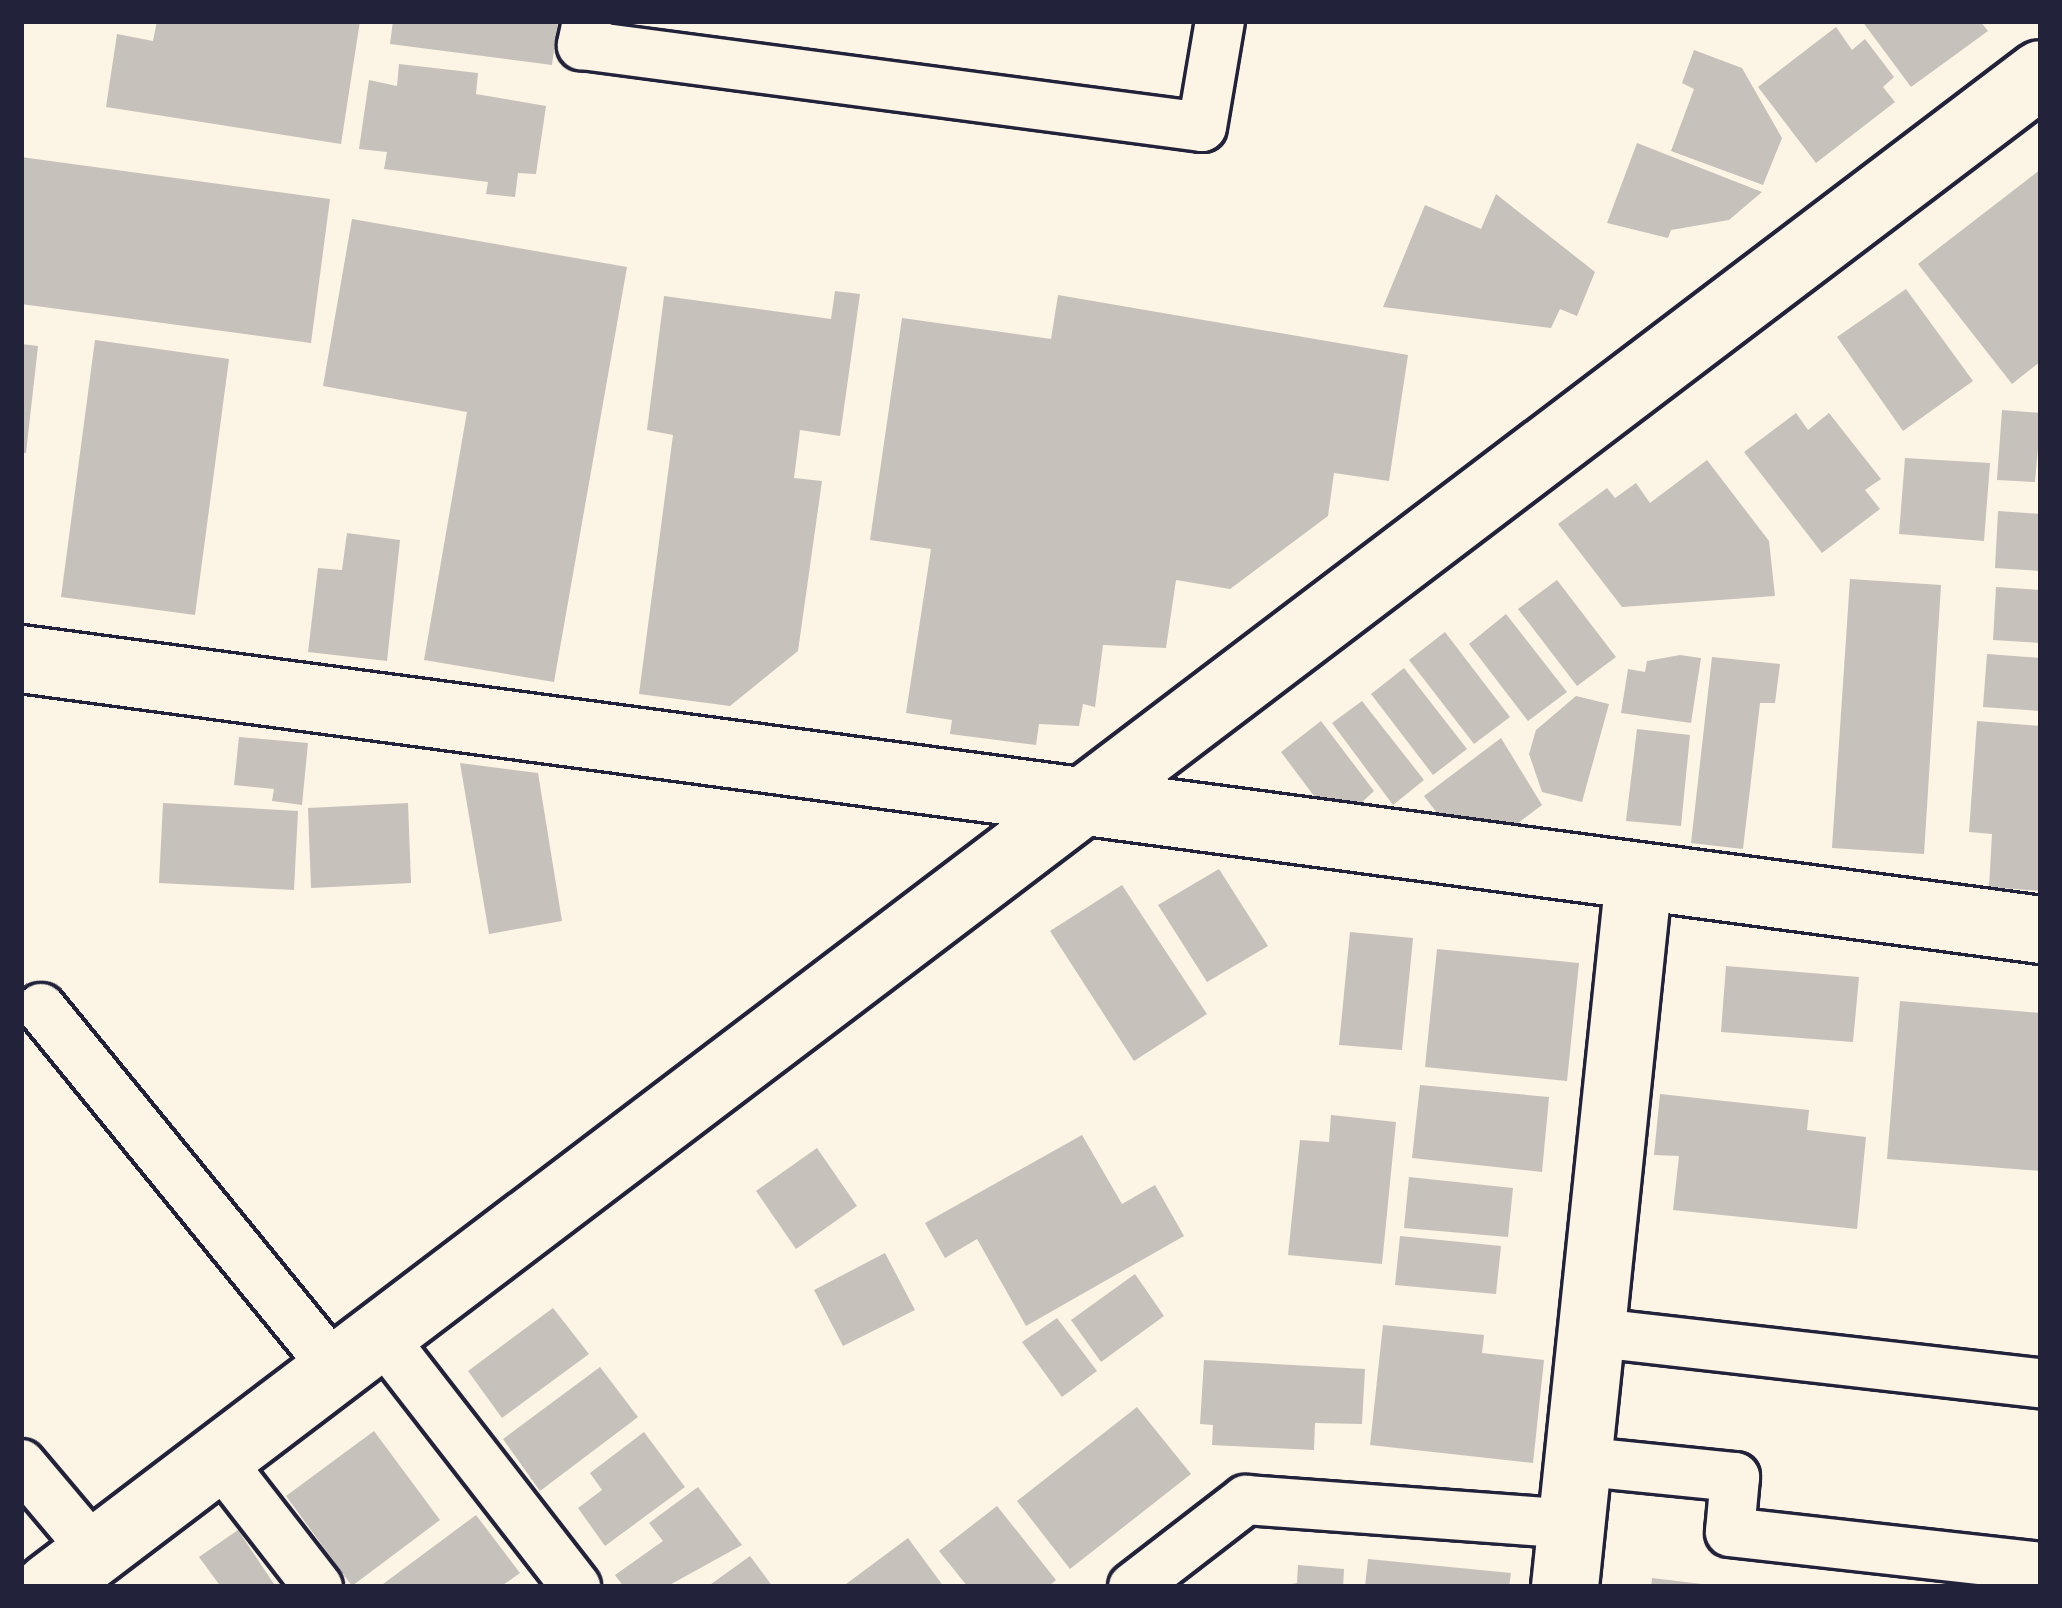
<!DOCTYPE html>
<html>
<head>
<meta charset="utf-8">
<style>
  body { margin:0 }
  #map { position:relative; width:2062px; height:1608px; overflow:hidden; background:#fcf5e5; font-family:"Balsamiq Sans",sans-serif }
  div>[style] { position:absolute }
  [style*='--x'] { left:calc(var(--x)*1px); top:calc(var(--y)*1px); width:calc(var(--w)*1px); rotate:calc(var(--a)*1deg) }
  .building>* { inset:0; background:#c6c1bb }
  .roads { filter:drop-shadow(3px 0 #22223b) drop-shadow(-3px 0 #22223b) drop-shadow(0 3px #22223b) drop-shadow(0 -3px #22223b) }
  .service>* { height:48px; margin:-24px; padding:0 24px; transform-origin:24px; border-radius:24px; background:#fcf5e5 }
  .minor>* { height:66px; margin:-33px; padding:0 33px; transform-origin:33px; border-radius:33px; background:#fcf5e5 }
  .tertiary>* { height:66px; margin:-33px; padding:0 33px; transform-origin:33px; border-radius:33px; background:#fcf5e5 }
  span { translate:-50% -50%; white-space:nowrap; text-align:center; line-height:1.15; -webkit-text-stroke:12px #fcf5e5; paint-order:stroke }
  .frame { position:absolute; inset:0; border:24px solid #22223b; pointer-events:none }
</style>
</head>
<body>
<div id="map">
  <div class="building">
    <i style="clip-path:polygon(157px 21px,360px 21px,341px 144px,106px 107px,117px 34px,153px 41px)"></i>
    <i style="clip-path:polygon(393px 21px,558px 21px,552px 65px,390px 44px)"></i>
    <i style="clip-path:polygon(1862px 21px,1980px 21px,1988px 31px,1911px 87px)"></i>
    <i style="clip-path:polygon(1836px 27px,1852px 50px,1865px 39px,1894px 77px,1883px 87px,1895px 102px,1816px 163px,1758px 87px)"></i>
    <i style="clip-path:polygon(1694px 50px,1742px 68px,1782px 138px,1763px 185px,1671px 151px,1694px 89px,1682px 83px)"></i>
    <i style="clip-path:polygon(399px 64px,478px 73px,476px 94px,546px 106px,536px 174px,518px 173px,515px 197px,486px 194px,488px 182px,384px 169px,387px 152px,359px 149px,369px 80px,397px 86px)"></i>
    <i style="clip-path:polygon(1637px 143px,1762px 192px,1729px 220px,1671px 230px,1668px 238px,1607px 223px)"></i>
    <i style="clip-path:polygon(21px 157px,330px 199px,311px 343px,21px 304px)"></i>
    <i style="clip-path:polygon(2041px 169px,2041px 361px,2012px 384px,1918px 264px)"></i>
    <i style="clip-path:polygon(1496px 194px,1595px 272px,1577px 316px,1560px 309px,1551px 328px,1383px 307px,1425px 205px,1481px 229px)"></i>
    <i style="clip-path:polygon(352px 219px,627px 267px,554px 682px,424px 660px,467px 412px,323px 386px)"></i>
    <i style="clip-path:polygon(1906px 289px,1973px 381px,1903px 431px,1837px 337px)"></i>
    <i style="clip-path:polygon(835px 291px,860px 294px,840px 436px,800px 430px,794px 478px,822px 481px,798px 651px,730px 706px,639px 694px,673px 435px,647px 430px,664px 296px,831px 319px)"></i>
    <i style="clip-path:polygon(1058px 295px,1408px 355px,1389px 481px,1334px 473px,1328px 516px,1230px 589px,1176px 580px,1166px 648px,1103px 645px,1095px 707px,1083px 704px,1079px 726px,1039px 724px,1036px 745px,950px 734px,952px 720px,906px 713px,931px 549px,870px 540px,902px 318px,1051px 339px)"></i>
    <i style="clip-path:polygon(95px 340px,229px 359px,195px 615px,61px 597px)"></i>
    <i style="clip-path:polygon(21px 344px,38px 346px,26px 453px,21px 453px)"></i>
    <i style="clip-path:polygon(2002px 410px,2041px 413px,2035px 482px,1997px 480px)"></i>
    <i style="clip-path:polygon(1796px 413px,1808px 430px,1829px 413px,1881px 479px,1865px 490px,1880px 509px,1822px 553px,1744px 452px)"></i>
    <i style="clip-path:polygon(1905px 458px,1990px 463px,1984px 541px,1899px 534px)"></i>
    <i style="clip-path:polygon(1707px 460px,1769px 541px,1775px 596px,1622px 607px,1558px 524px,1607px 488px,1615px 498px,1636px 483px,1650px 503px)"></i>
    <i style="clip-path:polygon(1998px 511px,2041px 514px,2041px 571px,1995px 568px)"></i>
    <i style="clip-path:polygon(347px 533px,400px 540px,387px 661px,308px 652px,318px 568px,342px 570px)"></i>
    <i style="clip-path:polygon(1850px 579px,1941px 585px,1924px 854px,1832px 848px)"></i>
    <i style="clip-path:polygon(1557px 580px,1616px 657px,1577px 686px,1518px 609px)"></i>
    <i style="clip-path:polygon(1996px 587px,2041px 590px,2041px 643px,1993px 640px)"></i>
    <i style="clip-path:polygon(1506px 614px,1567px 692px,1528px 721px,1469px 644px)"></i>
    <i style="clip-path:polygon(1445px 632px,1510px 717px,1474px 744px,1409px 660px)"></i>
    <i style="clip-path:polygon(1987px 654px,2041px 658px,2041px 711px,1983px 707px)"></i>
    <i style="clip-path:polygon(1680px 655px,1701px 658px,1691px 723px,1621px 713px,1628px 669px,1645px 672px,1647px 661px)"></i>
    <i style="clip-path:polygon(1712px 657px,1780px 664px,1775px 703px,1760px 703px,1743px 849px,1691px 843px)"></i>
    <i style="clip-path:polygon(1404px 668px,1467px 749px,1433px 775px,1371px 694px)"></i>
    <i style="clip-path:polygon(1576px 696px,1609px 704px,1582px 802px,1542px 792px,1529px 754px,1536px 730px)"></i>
    <i style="clip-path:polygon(1362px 701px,1424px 780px,1393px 805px,1332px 723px)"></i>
    <i style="clip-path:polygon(1321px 721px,1374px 791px,1361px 803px,1314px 796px,1281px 752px)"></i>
    <i style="clip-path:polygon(1977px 721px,2041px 726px,2041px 891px,1989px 887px,1992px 834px,1969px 832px)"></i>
    <i style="clip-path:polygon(1637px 729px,1690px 735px,1681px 826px,1626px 821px)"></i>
    <i style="clip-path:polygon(239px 737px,308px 743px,302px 805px,272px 801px,274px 789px,234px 785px)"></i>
    <i style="clip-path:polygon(1501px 738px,1542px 805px,1514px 826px,1437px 813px,1424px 796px)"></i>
    <i style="clip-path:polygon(460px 763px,538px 773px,562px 921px,489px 934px)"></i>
    <i style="clip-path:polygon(163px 803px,298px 811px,294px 890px,159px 883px)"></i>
    <i style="clip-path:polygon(408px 803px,411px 883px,311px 888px,308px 808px)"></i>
    <i style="clip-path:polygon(1219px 869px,1268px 946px,1207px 982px,1158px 905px)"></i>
    <i style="clip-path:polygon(1122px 885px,1207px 1014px,1134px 1061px,1050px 931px)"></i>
    <i style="clip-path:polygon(1350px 932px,1413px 938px,1402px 1050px,1339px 1045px)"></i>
    <i style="clip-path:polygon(1437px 949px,1579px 963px,1567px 1081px,1425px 1067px)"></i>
    <i style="clip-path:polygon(1726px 966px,1859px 977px,1853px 1042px,1721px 1032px)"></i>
    <i style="clip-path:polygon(1900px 1001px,2041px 1013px,2041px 1171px,1887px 1159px)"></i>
    <i style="clip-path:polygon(1420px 1085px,1549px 1097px,1542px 1172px,1412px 1158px)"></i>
    <i style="clip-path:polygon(1660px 1094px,1809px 1110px,1807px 1130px,1866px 1137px,1857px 1229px,1673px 1210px,1679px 1156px,1654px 1155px)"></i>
    <i style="clip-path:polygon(1331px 1115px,1396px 1122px,1382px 1264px,1288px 1255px,1300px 1140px,1329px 1142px)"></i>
    <i style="clip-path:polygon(1082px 1135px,1122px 1204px,1155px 1185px,1184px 1236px,1026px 1326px,977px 1239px,945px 1258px,925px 1223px)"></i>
    <i style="clip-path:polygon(817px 1148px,857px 1206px,796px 1249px,756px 1191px)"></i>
    <i style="clip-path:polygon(1409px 1177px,1513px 1188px,1508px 1237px,1404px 1228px)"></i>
    <i style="clip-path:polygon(1400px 1236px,1501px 1246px,1496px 1294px,1395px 1285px)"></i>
    <i style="clip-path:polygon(885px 1253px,915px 1310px,843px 1346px,814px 1290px)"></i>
    <i style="clip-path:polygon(1135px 1274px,1164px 1316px,1101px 1362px,1071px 1320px)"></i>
    <i style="clip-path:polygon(553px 1308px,589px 1354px,502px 1418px,468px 1371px)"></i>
    <i style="clip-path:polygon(1057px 1318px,1097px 1371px,1062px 1397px,1022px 1342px)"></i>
    <i style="clip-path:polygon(1383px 1325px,1484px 1335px,1482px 1353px,1544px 1360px,1533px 1463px,1370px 1445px)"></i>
    <i style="clip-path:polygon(1204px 1360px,1365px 1369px,1362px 1424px,1315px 1423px,1314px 1450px,1212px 1445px,1213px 1425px,1200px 1424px)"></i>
    <i style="clip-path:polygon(600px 1367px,638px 1417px,540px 1491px,503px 1439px)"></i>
    <i style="clip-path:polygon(1137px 1407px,1191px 1474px,1070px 1569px,1017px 1501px)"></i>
    <i style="clip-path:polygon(374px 1431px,440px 1520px,352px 1586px,286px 1496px)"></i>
    <i style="clip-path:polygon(644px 1432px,685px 1487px,605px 1546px,578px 1508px,602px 1490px,590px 1473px)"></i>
    <i style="clip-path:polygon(698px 1487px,742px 1545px,666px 1587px,624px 1587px,615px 1575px,663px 1541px,649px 1523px)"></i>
    <i style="clip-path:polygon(997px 1506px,1056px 1580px,1048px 1587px,968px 1587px,939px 1551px)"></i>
    <i style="clip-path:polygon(476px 1515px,520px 1573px,500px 1587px,379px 1587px)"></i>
    <i style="clip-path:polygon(238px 1530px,276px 1587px,221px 1587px,199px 1557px)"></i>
    <i style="clip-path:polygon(908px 1538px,944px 1587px,842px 1587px)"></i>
    <i style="clip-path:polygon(750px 1556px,773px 1587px,707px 1587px)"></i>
    <i style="clip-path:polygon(1368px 1559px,1511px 1573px,1509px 1587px,1365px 1587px)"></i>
    <i style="clip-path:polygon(1298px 1565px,1344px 1569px,1343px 1587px,1273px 1587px,1297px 1583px)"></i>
    <i style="clip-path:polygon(1652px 1578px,1702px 1584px,1702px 1587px,1651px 1587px)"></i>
  </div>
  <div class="roads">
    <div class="service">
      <i style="--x:587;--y:21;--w:25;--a:102"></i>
      <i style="--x:582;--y:45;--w:625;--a:7.53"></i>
      <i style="--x:1202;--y:127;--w:108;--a:-80.4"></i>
      <i style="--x:41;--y:1008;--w:466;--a:50.8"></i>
      <i style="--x:1590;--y:1332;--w:454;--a:6.5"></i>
      <i style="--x:380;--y:1334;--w:320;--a:52.2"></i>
      <i style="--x:218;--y:1458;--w:163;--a:52.2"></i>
      <i style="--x:1577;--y:1461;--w:159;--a:5.8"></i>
      <i style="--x:1735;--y:1477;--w:55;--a:95.2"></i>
      <i style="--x:1730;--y:1532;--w:313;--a:6.4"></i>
      <i style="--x:21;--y:1464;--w:115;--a:49.9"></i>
      <i style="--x:1133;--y:1587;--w:143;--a:-37.6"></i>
      <i style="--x:1246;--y:1500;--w:327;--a:4.2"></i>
    </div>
    <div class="minor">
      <i style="--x:21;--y:659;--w:2038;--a:7.64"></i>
      <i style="--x:1565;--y:1587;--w:714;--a:-84.05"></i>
    </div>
    <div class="tertiary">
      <i style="--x:49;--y:1587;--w:2501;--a:-37.22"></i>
    </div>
  </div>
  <div class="frame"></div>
</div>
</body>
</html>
